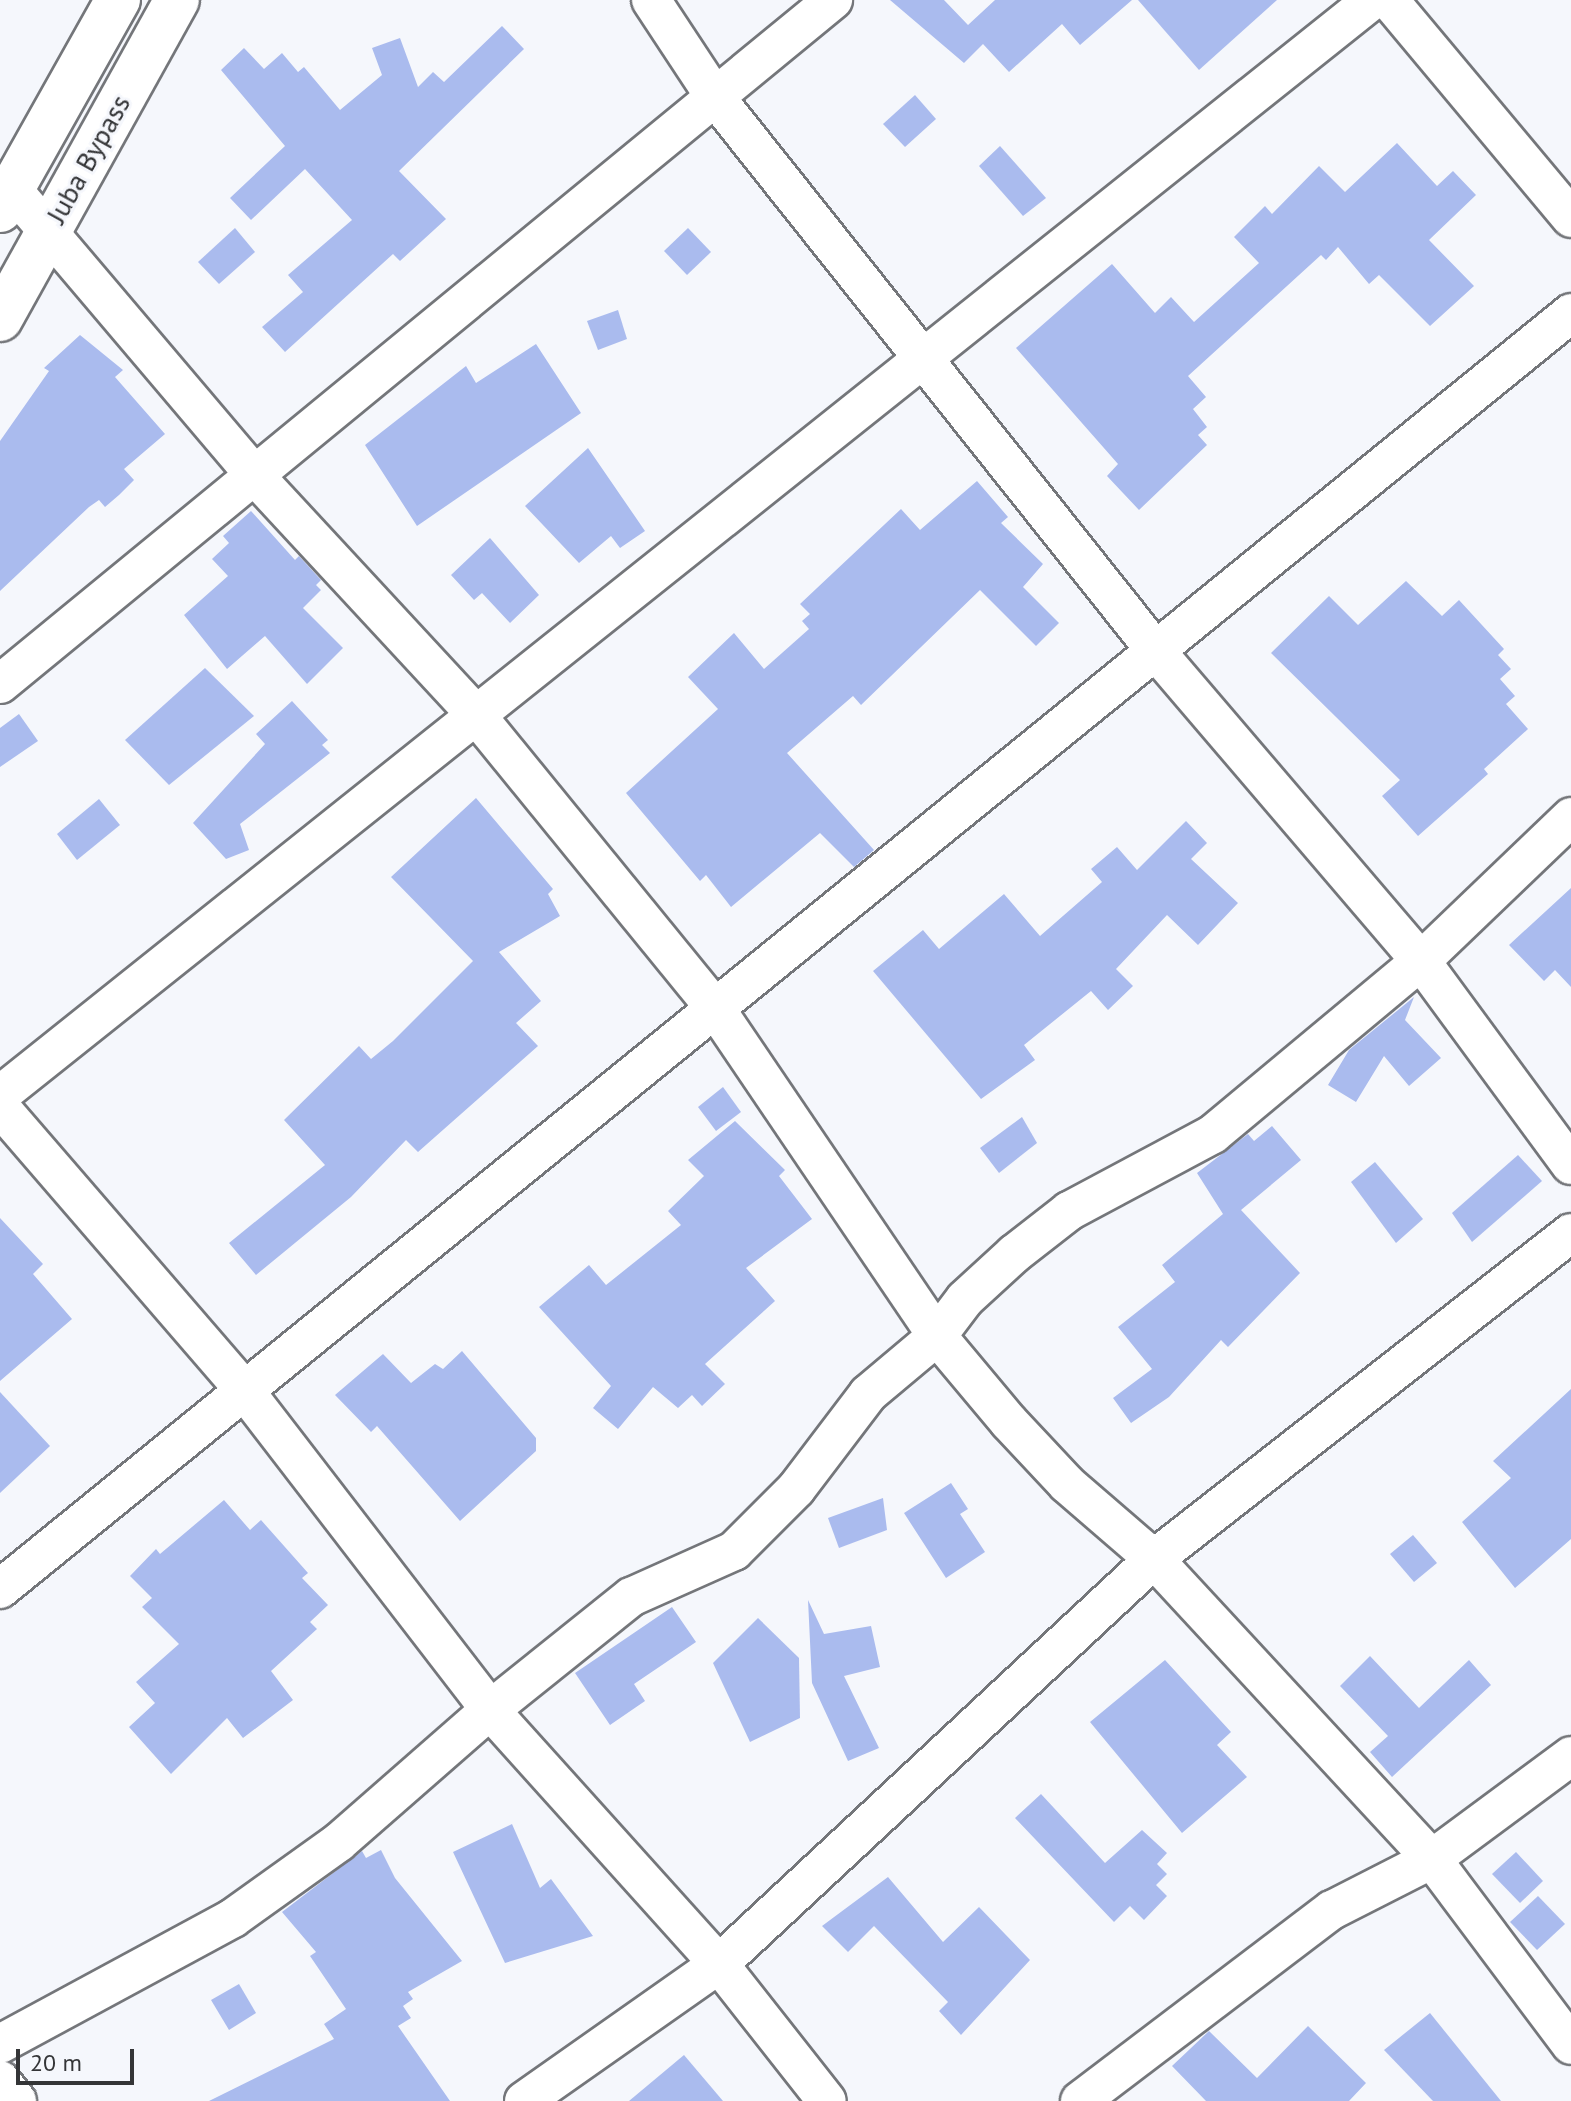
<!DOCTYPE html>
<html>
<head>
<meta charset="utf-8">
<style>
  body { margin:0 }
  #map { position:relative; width:1571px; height:2101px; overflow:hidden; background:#f5f7fc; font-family:"PT Sans",sans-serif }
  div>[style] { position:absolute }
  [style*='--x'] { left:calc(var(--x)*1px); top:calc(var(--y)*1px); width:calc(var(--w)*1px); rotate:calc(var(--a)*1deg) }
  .building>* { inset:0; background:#abe }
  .roads { filter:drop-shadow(2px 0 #74767a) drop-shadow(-2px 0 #74767a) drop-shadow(0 2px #74767a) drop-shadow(0 -2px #74767a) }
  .street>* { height:38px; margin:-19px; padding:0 19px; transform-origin:19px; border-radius:19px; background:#fff }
  .primary>* { height:44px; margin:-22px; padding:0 22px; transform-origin:22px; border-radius:22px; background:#fff }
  span { translate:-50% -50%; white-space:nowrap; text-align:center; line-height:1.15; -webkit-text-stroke:6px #f5f7fc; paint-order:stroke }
  .street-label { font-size:28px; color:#343537 }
  .scale { position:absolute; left:16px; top:2049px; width:118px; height:36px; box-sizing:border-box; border:4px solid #343537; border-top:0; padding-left:10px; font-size:24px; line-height:28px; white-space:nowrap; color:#343537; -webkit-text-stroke:6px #f5f7fc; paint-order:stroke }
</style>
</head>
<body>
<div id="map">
  <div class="building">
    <i style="clip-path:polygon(890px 0,944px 0,968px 25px,995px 0,1132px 0,1080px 45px,1062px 24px,1009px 72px,983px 44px,964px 63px)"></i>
    <i style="clip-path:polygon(1138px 0,1277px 0,1199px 70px)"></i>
    <i style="clip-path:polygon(502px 26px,524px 49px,399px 171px,446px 219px,400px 261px,393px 254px,285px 352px,262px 327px,303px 292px,288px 275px,352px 220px,305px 169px,251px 220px,230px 198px,285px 146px,221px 70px,244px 48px,264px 69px,282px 53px,298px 72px,304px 67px,340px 110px,382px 75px,372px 48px,400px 38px,418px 87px,433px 72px,444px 82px)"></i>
    <i style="clip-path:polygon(915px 95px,936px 119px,905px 147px,883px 124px)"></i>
    <i style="clip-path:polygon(1397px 143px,1437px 186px,1453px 171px,1476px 195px,1429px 240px,1474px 286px,1430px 326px,1379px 275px,1369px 284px,1338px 247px,1326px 260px,1321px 255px,1188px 376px,1206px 397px,1193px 409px,1207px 427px,1198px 435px,1207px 445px,1139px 510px,1107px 476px,1118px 464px,1016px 348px,1112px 264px,1155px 313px,1171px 297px,1194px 322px,1259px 263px,1234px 237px,1265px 206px,1272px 214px,1319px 166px,1345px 192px)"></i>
    <i style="clip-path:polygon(1000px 146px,1046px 198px,1023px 216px,979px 166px)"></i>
    <i style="clip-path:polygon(235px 228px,255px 252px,219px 284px,198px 262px)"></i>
    <i style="clip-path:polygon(688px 228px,711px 252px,687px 275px,664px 251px)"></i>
    <i style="clip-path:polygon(618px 310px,627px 339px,598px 350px,587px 321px)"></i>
    <i style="clip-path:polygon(80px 335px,123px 370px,115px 377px,165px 434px,124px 469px,134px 480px,119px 495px,105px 507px,99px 500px,89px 507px,0 591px,0 441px,49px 371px,44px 368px)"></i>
    <i style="clip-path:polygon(536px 344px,581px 413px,417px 526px,365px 445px,466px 366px,476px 383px)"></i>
    <i style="clip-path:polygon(588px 448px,645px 531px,620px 548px,611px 536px,579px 563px,525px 506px)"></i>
    <i style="clip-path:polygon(977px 481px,1008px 517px,1001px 523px,1043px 564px,1023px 587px,1059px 623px,1036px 646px,980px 590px,861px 705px,853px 696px,787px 753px,874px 850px,854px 867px,820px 833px,731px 907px,706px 875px,700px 881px,626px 793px,718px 709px,688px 677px,734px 633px,764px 669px,809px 629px,802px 621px,810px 614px,800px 604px,901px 509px,920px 530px)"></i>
    <i style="clip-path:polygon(251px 511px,295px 560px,299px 556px,321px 580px,316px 585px,321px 590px,303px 608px,343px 648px,307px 684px,265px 636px,227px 669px,184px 615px,228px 576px,212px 559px,229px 543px,223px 536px)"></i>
    <i style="clip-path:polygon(490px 538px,539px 595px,510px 623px,482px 593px,474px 600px,451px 575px)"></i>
    <i style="clip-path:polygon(1406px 581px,1442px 616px,1459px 600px,1504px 649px,1498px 655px,1511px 669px,1500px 679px,1515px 696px,1506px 704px,1528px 729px,1484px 769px,1488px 774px,1418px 836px,1382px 796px,1400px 780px,1271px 653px,1329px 596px,1358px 625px)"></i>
    <i style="clip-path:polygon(205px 668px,254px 716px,169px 785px,125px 740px)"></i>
    <i style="clip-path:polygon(292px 701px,328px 740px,322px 745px,330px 753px,240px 824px,249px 850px,226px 859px,193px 823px,265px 744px,256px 734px)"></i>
    <i style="clip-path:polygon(19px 714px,38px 741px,0 767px,0 728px)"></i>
    <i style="clip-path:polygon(476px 798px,553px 889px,548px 894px,560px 916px,499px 952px,541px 1001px,516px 1023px,538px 1046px,418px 1152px,406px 1140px,351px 1197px,256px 1275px,229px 1243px,325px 1165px,284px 1120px,359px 1046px,371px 1059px,393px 1041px,473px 961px,391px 877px)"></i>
    <i style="clip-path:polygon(99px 799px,120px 825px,77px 860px,57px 834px)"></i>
    <i style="clip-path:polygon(1186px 821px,1207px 843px,1191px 859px,1238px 903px,1198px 945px,1167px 915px,1116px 969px,1133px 986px,1108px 1010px,1091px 991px,1024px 1045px,1035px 1060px,981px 1099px,873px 971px,923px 930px,939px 949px,1004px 894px,1040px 936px,1102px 882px,1091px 869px,1117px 847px,1137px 870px)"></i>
    <i style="clip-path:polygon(1571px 888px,1571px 987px,1555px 970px,1544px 981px,1509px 945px)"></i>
    <i style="clip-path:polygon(1414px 997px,1405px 1020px,1441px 1058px,1409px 1086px,1384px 1056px,1356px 1102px,1328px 1085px,1349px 1050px)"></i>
    <i style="clip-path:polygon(723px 1087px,741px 1112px,716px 1131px,698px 1107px)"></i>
    <i style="clip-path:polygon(1022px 1117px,1037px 1143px,999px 1173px,980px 1148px)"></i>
    <i style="clip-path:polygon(735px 1121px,785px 1170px,779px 1176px,812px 1219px,746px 1268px,775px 1301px,705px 1364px,725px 1384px,702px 1406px,692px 1395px,678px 1408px,653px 1387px,618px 1429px,593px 1408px,611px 1386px,539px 1307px,589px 1265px,606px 1285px,681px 1225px,668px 1211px,704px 1176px,688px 1160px)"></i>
    <i style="clip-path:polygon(1272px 1126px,1301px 1160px,1241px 1210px,1300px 1273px,1228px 1347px,1221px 1340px,1169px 1397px,1131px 1423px,1113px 1398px,1152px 1369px,1118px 1327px,1175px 1282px,1162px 1265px,1223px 1214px,1197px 1173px,1248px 1134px,1254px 1141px)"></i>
    <i style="clip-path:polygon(1518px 1155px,1542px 1181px,1472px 1242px,1452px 1213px)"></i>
    <i style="clip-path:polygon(1375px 1162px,1423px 1219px,1396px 1243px,1351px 1182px)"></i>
    <i style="clip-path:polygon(0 1218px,43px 1264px,33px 1274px,72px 1319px,0 1381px)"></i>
    <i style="clip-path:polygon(462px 1351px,536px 1438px,536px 1451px,460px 1521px,377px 1426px,371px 1432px,335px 1395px,383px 1354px,411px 1383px,435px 1364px,443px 1369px)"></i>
    <i style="clip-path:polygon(1571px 1389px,1571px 1539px,1515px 1588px,1462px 1522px,1511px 1478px,1493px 1461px)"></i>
    <i style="clip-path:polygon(0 1392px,50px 1446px,0 1493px)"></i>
    <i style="clip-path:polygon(951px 1483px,968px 1509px,960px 1514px,985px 1552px,946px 1578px,904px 1513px)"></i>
    <i style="clip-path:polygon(883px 1498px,887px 1530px,839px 1548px,828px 1518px)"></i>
    <i style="clip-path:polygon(224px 1500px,250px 1530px,261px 1520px,308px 1573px,302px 1578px,328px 1605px,310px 1622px,317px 1629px,271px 1671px,293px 1700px,243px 1738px,227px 1718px,171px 1774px,129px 1727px,155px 1703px,136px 1682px,179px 1644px,142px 1607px,152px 1598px,130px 1576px,156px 1549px,160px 1554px)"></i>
    <i style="clip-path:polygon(1413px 1535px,1437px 1563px,1414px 1582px,1390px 1554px)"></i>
    <i style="clip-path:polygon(808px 1600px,824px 1634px,871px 1626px,880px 1667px,844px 1676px,879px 1748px,848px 1761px,812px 1683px)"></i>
    <i style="clip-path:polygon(672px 1607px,696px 1642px,634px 1684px,645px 1701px,610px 1725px,575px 1673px)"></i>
    <i style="clip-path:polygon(758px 1618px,799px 1658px,800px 1718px,750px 1742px,713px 1663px)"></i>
    <i style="clip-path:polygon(1370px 1656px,1419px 1708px,1469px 1660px,1491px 1685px,1392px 1777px,1370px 1752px,1388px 1736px,1340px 1686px)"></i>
    <i style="clip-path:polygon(1165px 1660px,1231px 1732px,1217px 1745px,1247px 1777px,1182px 1833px,1090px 1722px)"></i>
    <i style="clip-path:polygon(1041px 1794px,1105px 1863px,1142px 1830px,1167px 1853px,1157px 1864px,1167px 1874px,1156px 1885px,1167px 1896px,1144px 1920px,1130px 1906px,1114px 1922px,1015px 1818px)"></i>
    <i style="clip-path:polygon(512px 1824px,540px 1888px,551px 1879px,593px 1936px,505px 1963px,453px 1852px)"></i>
    <i style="clip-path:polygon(381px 1850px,395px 1878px,462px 1961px,408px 1992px,413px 1999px,403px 2006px,411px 2018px,398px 2026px,450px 2101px,209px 2101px,334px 2039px,324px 2024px,346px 2009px,310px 1956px,316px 1952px,282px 1912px,362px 1851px,366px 1858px)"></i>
    <i style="clip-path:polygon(1516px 1852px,1543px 1881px,1520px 1903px,1492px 1874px)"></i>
    <i style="clip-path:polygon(888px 1877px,943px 1942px,979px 1907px,1030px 1960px,961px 2035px,939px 2011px,948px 2002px,874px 1926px,848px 1952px,822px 1926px)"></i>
    <i style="clip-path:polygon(1538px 1896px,1565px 1924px,1537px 1950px,1510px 1922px)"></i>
    <i style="clip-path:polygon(239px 1984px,256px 2013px,229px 2030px,211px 2000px)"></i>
    <i style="clip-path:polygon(1430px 2013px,1501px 2101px,1433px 2101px,1384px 2050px)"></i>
    <i style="clip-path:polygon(1308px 2026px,1366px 2083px,1349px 2101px,1206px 2101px,1172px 2066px,1209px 2031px,1257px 2078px)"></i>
    <i style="clip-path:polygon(684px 2055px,723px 2101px,629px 2101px)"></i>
  </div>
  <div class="roads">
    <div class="street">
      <i style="--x:651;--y:0;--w:116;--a:56.6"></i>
      <i style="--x:715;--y:97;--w:707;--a:51.49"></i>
      <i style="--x:1155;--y:650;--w:409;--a:49.5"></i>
      <i style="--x:1421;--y:961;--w:253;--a:53.7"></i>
      <i style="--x:1389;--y:0;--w:284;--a:50.1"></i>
      <i style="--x:12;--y:189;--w:376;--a:49.7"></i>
      <i style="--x:255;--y:476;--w:326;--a:47.2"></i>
      <i style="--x:476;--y:715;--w:378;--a:50.8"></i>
      <i style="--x:715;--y:1008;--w:396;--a:55.9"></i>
      <i style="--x:937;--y:1336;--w:112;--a:50.1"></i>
      <i style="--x:1009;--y:1422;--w:85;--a:46.9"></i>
      <i style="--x:1067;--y:1484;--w:115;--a:40.8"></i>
      <i style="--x:1154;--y:1559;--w:409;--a:47.2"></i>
      <i style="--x:1432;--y:1859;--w:232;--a:53.2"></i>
      <i style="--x:0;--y:684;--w:1078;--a:-39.39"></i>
      <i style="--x:0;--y:1095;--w:1755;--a:-38.59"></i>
      <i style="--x:0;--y:1107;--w:374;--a:49.2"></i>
      <i style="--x:244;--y:1390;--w:404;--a:52.4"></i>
      <i style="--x:490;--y:1710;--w:342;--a:48"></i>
      <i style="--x:719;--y:1964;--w:174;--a:51.8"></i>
      <i style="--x:0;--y:1589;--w:2024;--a:-39.08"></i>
      <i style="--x:0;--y:2044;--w:265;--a:-28.4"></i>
      <i style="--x:233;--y:1918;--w:130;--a:-35.6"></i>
      <i style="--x:339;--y:1842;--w:201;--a:-41.2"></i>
      <i style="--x:490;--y:1710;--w:181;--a:-38.7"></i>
      <i style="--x:631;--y:1597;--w:113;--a:-24.1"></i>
      <i style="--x:734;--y:1551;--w:88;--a:-45"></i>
      <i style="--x:796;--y:1489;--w:119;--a:-52.8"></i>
      <i style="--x:868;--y:1394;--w:90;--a:-40"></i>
      <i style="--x:937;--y:1336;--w:46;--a:-52.9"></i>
      <i style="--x:965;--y:1299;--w:67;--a:-42.6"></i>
      <i style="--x:1014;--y:1254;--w:70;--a:-38"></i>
      <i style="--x:1069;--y:1211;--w:163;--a:-28.1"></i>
      <i style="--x:1213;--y:1134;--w:271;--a:-39.8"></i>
      <i style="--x:1421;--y:961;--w:208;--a:-43.8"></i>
      <i style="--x:0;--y:2080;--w:27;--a:51"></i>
      <i style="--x:524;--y:2101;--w:238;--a:-35.1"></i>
      <i style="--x:719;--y:1964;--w:594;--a:-42.95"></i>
      <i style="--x:1154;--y:1559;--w:529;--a:-38.02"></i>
      <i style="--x:1080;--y:2101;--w:316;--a:-37.2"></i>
      <i style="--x:1332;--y:1910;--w:112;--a:-27"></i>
      <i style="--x:1432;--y:1859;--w:173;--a:-36.5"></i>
    </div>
    <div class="primary">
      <i style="--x:0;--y:210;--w:241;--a:-60.7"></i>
      <i style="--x:0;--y:319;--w:365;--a:-61"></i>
    </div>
  </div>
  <div class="street-label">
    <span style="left:88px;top:159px;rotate:-61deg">Juba Bypass</span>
  </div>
  <div class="scale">20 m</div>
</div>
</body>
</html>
